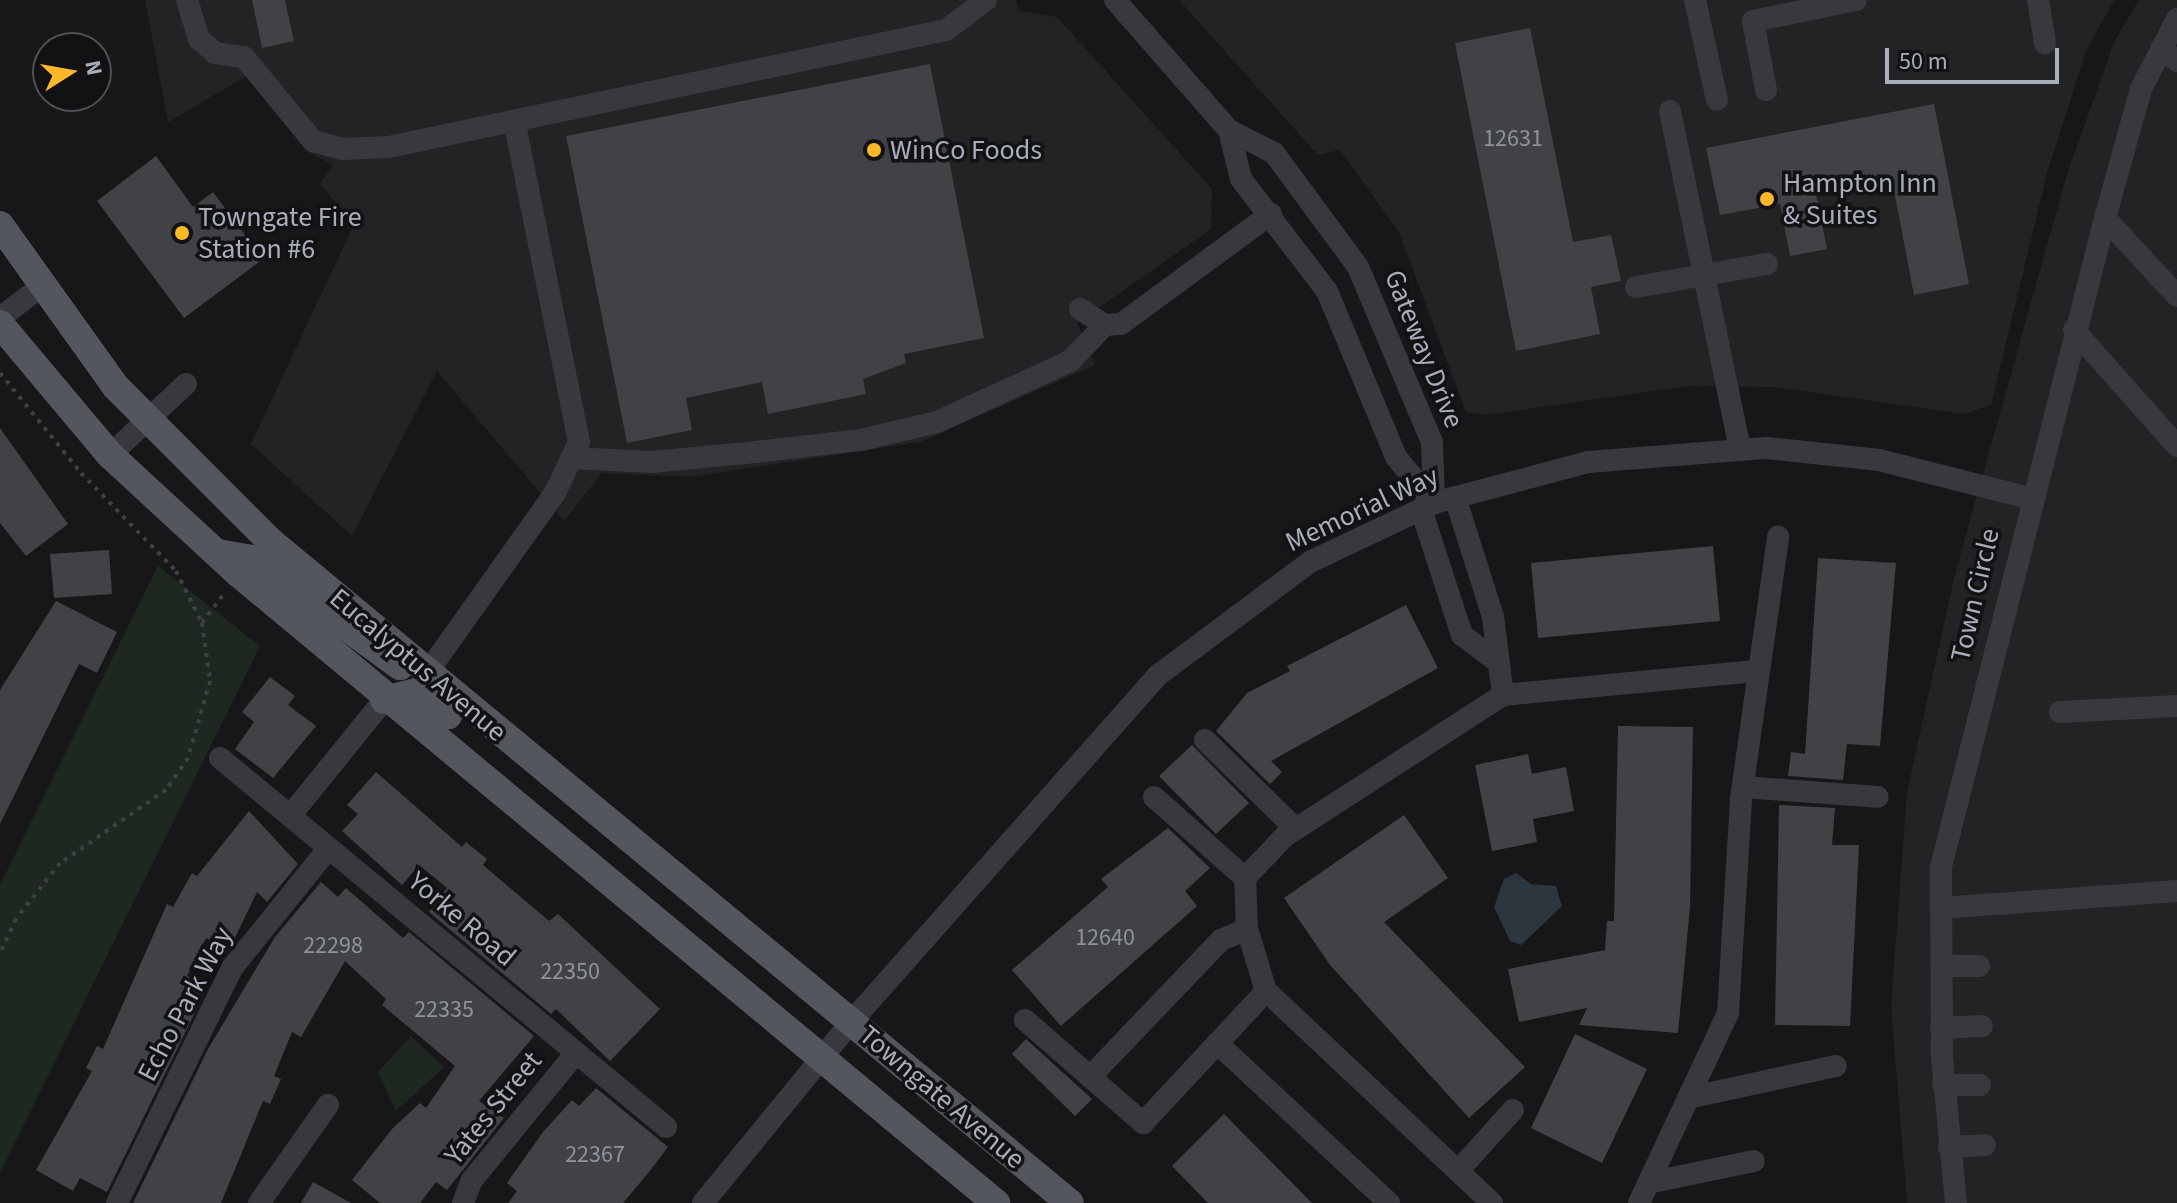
<!DOCTYPE html>
<html>
<head>
<meta charset="utf-8">
<style>
  body { margin:0 }
  #map { position:relative; width:2177px; height:1203px; overflow:hidden; background:#171719; font-family:"Source Sans 3",sans-serif }
  div>[style] { position:absolute }
  [style*='--x'] { left:calc(var(--x)*1px); top:calc(var(--y)*1px); width:calc(var(--w)*1px); rotate:calc(var(--a)*1deg) }
  .built>* { inset:0; background:#232326 }
  .green>* { inset:0; background:#1f2820 }
  .water>* { inset:0; background:#2c363e }
  .building>* { inset:0; background:#414246 }
  .path>* { height:4px; margin-top:-2px; transform-origin:0; background:repeating-linear-gradient(90deg,#3e4046 0 4px,transparent 0 10px) }
  .minor>* { height:22px; margin:-11px; padding:0 11px; transform-origin:11px; border-radius:11px; background:#38393f }
  .major>* { height:28px; margin:-14px; padding:0 14px; transform-origin:14px; border-radius:14px; background:#54565e }
  .dots>* { width:22px; height:22px; translate:-50% -50%; box-sizing:border-box; border:4px solid #121214; border-radius:50% }
  span { translate:-50% -50%; white-space:nowrap; text-align:center; line-height:1.15; -webkit-text-stroke:7px #121214; paint-order:stroke }
  .number-label { font-size:24px; color:#8e939d }
  .number-label span { -webkit-text-stroke-width:0 }
  .poi-label { font-size:28px; color:#a8aeba }
  .left { translate:0 -50%; text-align:left }
  .street-label { font-size:28px; color:#a8aeba }
  .north { position:absolute; left:32px; top:32px; width:80px; height:80px; box-sizing:border-box; background:#121214; border:2px solid #4e5056; border-radius:50%; rotate:79deg; font-size:22px; font-weight:700; line-height:32px; text-align:center; color:#a8aeba }
  .north::after { content:''; display:block; margin:auto; width:28px; height:36px; background:#ffb82a; clip-path:polygon(50% 0,100% 100%,50% 72%,0 100%) }
  .scale { position:absolute; left:1885px; top:48px; width:174px; height:36px; box-sizing:border-box; border:4px solid #a8aeba; border-top:0; padding-left:10px; font-size:24px; line-height:28px; white-space:nowrap; color:#a8aeba; -webkit-text-stroke:6px #121214; paint-order:stroke }
</style>
</head>
<body>
<div id="map">
  <div class="built">
    <i style="clip-path:polygon(145px 0,1016px 0,1019px 11px,1057px 17px,1212px 189px,1211px 229px,1077px 323px,1095px 365px,920px 442px,690px 477px,602px 473px,564px 521px,437px 371px,352px 536px,251px 444px,354px 224px,320px 184px,333px 165px,306px 151px,249px 75px,168px 122px)"></i>
    <i style="clip-path:polygon(1179px 0,2114px 0,2086px 51px,2047px 173px,1991px 405px,1964px 414px,1774px 387px,1688px 386px,1485px 415px,1466px 412px,1399px 232px,1340px 150px,1318px 155px)"></i>
    <i style="clip-path:polygon(2139px 0,2177px 0,2177px 1203px,1907px 1203px,1891px 1006px,1907px 792px,1955px 574px,2067px 174px,2115px 40px)"></i>
  </div>
  <div class="green">
    <i style="clip-path:polygon(158px 566px,260px 646px,0 1173px,0 885px)"></i>
    <i style="clip-path:polygon(411px 1036px,444px 1067px,396px 1111px,378px 1072px)"></i>
  </div>
  <div class="water">
    <i style="clip-path:polygon(1516px 873px,1531px 884px,1556px 886px,1562px 906px,1521px 945px,1510px 941px,1494px 907px,1504px 879px)"></i>
  </div>
  <div class="building">
    <i style="clip-path:polygon(252px 0,285px 0,294px 41px,262px 48px)"></i>
    <i style="clip-path:polygon(1530px 28px,1573px 242px,1611px 235px,1621px 281px,1591px 287px,1600px 334px,1516px 351px,1455px 43px)"></i>
    <i style="clip-path:polygon(930px 64px,984px 338px,904px 354px,906px 363px,863px 379px,866px 394px,768px 414px,762px 382px,686px 398px,692px 430px,627px 443px,566px 136px)"></i>
    <i style="clip-path:polygon(1934px 104px,1969px 284px,1914px 295px,1892px 180px,1816px 194px,1827px 249px,1790px 256px,1780px 204px,1720px 215px,1706px 148px)"></i>
    <i style="clip-path:polygon(156px 156px,193px 207px,213px 192px,263px 259px,184px 318px,97px 201px)"></i>
    <i style="clip-path:polygon(0 428px,68px 524px,26px 556px,0 523px)"></i>
    <i style="clip-path:polygon(1713px 546px,1720px 621px,1538px 638px,1531px 563px)"></i>
    <i style="clip-path:polygon(109px 550px,112px 594px,54px 598px,50px 554px)"></i>
    <i style="clip-path:polygon(1818px 558px,1896px 563px,1880px 746px,1847px 744px,1843px 780px,1788px 776px,1791px 752px,1805px 754px)"></i>
    <i style="clip-path:polygon(56px 601px,117px 632px,97px 673px,79px 664px,0 824px,0 690px)"></i>
    <i style="clip-path:polygon(1406px 605px,1438px 668px,1271px 761px,1282px 772px,1270px 784px,1216px 731px,1247px 693px,1290px 671px,1287px 666px)"></i>
    <i style="clip-path:polygon(270px 677px,295px 696px,288px 705px,316px 726px,273px 778px,235px 749px,254px 722px,242px 712px)"></i>
    <i style="clip-path:polygon(1618px 726px,1693px 727px,1690px 907px,1678px 1033px,1579px 1025px,1587px 1008px,1519px 1022px,1508px 969px,1605px 950px,1607px 921px,1614px 921px)"></i>
    <i style="clip-path:polygon(1192px 745px,1249px 803px,1216px 834px,1159px 776px)"></i>
    <i style="clip-path:polygon(1528px 754px,1532px 774px,1566px 767px,1574px 811px,1533px 819px,1537px 842px,1492px 851px,1475px 765px)"></i>
    <i style="clip-path:polygon(376px 772px,462px 847px,466px 842px,487px 859px,483px 865px,549px 921px,558px 914px,660px 1009px,610px 1061px,556px 1009px,551px 1014px,429px 912px,447px 888px,419px 865px,402px 885px,342px 831px,358px 814px,347px 805px)"></i>
    <i style="clip-path:polygon(1779px 805px,1835px 808px,1832px 845px,1859px 845px,1850px 1026px,1775px 1025px)"></i>
    <i style="clip-path:polygon(249px 811px,298px 864px,267px 902px,257px 892px,229px 950px,206px 938px,187px 976px,208px 986px,107px 1192px,80px 1178px,73px 1191px,36px 1170px,92px 1071px,86px 1068px,97px 1046px,103px 1049px,167px 904px,173px 907px,192px 873px,197px 876px)"></i>
    <i style="clip-path:polygon(1404px 815px,1448px 878px,1384px 922px,1525px 1067px,1469px 1118px,1330px 965px,1284px 898px)"></i>
    <i style="clip-path:polygon(1168px 828px,1210px 868px,1185px 891px,1197px 906px,1061px 1026px,1012px 970px,1108px 887px,1101px 879px)"></i>
    <i style="clip-path:polygon(321px 882px,338px 897px,346px 888px,403px 938px,409px 932px,534px 1036px,479px 1101px,504px 1118px,447px 1190px,436px 1182px,420px 1203px,380px 1203px,352px 1180px,392px 1129px,420px 1103px,426px 1108px,455px 1066px,382px 1005px,386px 999px,345px 961px,301px 1037px,292px 1032px,274px 1076px,281px 1079px,270px 1104px,263px 1101px,221px 1203px,133px 1203px,208px 1049px,275px 937px)"></i>
    <i style="clip-path:polygon(1575px 1034px,1647px 1069px,1602px 1163px,1531px 1128px)"></i>
    <i style="clip-path:polygon(1026px 1039px,1092px 1099px,1075px 1116px,1012px 1054px)"></i>
    <i style="clip-path:polygon(596px 1088px,668px 1147px,649px 1172px,623px 1203px,508px 1203px,517px 1191px,507px 1183px,543px 1132px,572px 1100px,579px 1106px)"></i>
    <i style="clip-path:polygon(1224px 1114px,1312px 1203px,1208px 1203px,1172px 1166px)"></i>
    <i style="clip-path:polygon(313px 1182px,351px 1203px,301px 1203px)"></i>
  </div>
  <div class="path">
    <i style="--x:0;--y:373;--w:129;--a:51"></i>
    <i style="--x:81;--y:473;--w:136;--a:45.9"></i>
    <i style="--x:176;--y:571;--w:58;--a:63.4"></i>
    <i style="--x:202;--y:623;--w:59;--a:82.1"></i>
    <i style="--x:210;--y:681;--w:80;--a:105.9"></i>
    <i style="--x:188;--y:758;--w:39;--a:125"></i>
    <i style="--x:166;--y:790;--w:129;--a:145.4"></i>
    <i style="--x:60;--y:863;--w:71;--a:128.2"></i>
    <i style="--x:16;--y:919;--w:38;--a:115"></i>
    <i style="--x:202;--y:623;--w:38;--a:-53"></i>
  </div>
  <div class="minor">
    <i style="--x:187;--y:0;--w:41;--a:72.9"></i>
    <i style="--x:199;--y:39;--w:21;--a:41"></i>
    <i style="--x:215;--y:53;--w:29;--a:8"></i>
    <i style="--x:244;--y:57;--w:109;--a:50.6"></i>
    <i style="--x:313;--y:141;--w:30;--a:15"></i>
    <i style="--x:342;--y:149;--w:47;--a:-2.4"></i>
    <i style="--x:389;--y:147;--w:569;--a:-11.86"></i>
    <i style="--x:946;--y:30;--w:50;--a:-36.9"></i>
    <i style="--x:1115;--y:0;--w:173;--a:48.8"></i>
    <i style="--x:1229;--y:130;--w:51;--a:27.1"></i>
    <i style="--x:1274;--y:153;--w:142;--a:53.6"></i>
    <i style="--x:1358;--y:267;--w:190;--a:67.1"></i>
    <i style="--x:1432;--y:442;--w:61;--a:88.1"></i>
    <i style="--x:1695;--y:0;--w:102;--a:77.6"></i>
    <i style="--x:2038;--y:0;--w:44;--a:80.8"></i>
    <i style="--x:2161;--y:49;--w:20;--a:37"></i>
    <i style="--x:1766;--y:90;--w:70;--a:-100.7"></i>
    <i style="--x:1753;--y:21;--w:105;--a:-11.5"></i>
    <i style="--x:1670;--y:111;--w:346;--a:78.3"></i>
    <i style="--x:1229;--y:130;--w:50;--a:76.2"></i>
    <i style="--x:1241;--y:179;--w:141;--a:52.5"></i>
    <i style="--x:1327;--y:291;--w:180;--a:67.4"></i>
    <i style="--x:1396;--y:457;--w:60;--a:50.4"></i>
    <i style="--x:2105;--y:218;--w:106;--a:47.3"></i>
    <i style="--x:1636;--y:287;--w:133;--a:-10"></i>
    <i style="--x:1080;--y:309;--w:30;--a:33"></i>
    <i style="--x:1105;--y:325;--w:16;--a:-4"></i>
    <i style="--x:1121;--y:324;--w:186;--a:-36.3"></i>
    <i style="--x:0;--y:318;--w:49;--a:-37.6"></i>
    <i style="--x:2074;--y:330;--w:155;--a:48.4"></i>
    <i style="--x:110;--y:455;--w:104;--a:-43.1"></i>
    <i style="--x:571;--y:458;--w:81;--a:2.8"></i>
    <i style="--x:652;--y:462;--w:103;--a:-5.5"></i>
    <i style="--x:755;--y:452;--w:107;--a:-6.5"></i>
    <i style="--x:861;--y:440;--w:78;--a:-13.3"></i>
    <i style="--x:937;--y:422;--w:146;--a:-24.6"></i>
    <i style="--x:1070;--y:361;--w:50;--a:-45.8"></i>
    <i style="--x:1455;--y:497;--w:126;--a:72.4"></i>
    <i style="--x:1493;--y:617;--w:79;--a:82.7"></i>
    <i style="--x:1421;--y:509;--w:133;--a:72"></i>
    <i style="--x:1462;--y:635;--w:39;--a:37"></i>
    <i style="--x:427;--y:673;--w:221;--a:-54.6"></i>
    <i style="--x:555;--y:493;--w:56;--a:-64.8"></i>
    <i style="--x:579;--y:442;--w:328;--a:-101.4"></i>
    <i style="--x:2060;--y:712;--w:117;--a:-2.9"></i>
    <i style="--x:1205;--y:740;--w:127;--a:44.4"></i>
    <i style="--x:220;--y:758;--w:579;--a:39.6"></i>
    <i style="--x:1743;--y:787;--w:135;--a:4.2"></i>
    <i style="--x:1154;--y:797;--w:122;--a:41.7"></i>
    <i style="--x:290;--y:816;--w:149;--a:-51"></i>
    <i style="--x:1941;--y:908;--w:237;--a:-4.1"></i>
    <i style="--x:1942;--y:966;--w:37;--a:0"></i>
    <i style="--x:1025;--y:1020;--w:157;--a:41.1"></i>
    <i style="--x:1143;--y:1123;--w:180;--a:-47"></i>
    <i style="--x:1941;--y:1028;--w:41;--a:-2.8"></i>
    <i style="--x:1217;--y:1043;--w:235;--a:42.9"></i>
    <i style="--x:1090;--y:1077;--w:190;--a:-46.3"></i>
    <i style="--x:1221;--y:940;--w:28;--a:-23"></i>
    <i style="--x:1943;--y:1085;--w:37;--a:0"></i>
    <i style="--x:1688;--y:1098;--w:151;--a:-12.2"></i>
    <i style="--x:1949;--y:1147;--w:36;--a:-3"></i>
    <i style="--x:1458;--y:1171;--w:82;--a:-48"></i>
    <i style="--x:1648;--y:1183;--w:108;--a:-11.7"></i>
    <i style="--x:117;--y:1203;--w:262;--a:-63.9"></i>
    <i style="--x:232;--y:968;--w:154;--a:-51.1"></i>
    <i style="--x:259;--y:1203;--w:120;--a:-54.9"></i>
    <i style="--x:463;--y:1203;--w:25;--a:-69"></i>
    <i style="--x:472;--y:1180;--w:164;--a:-50.7"></i>
    <i style="--x:703;--y:1203;--w:235;--a:-50.7"></i>
    <i style="--x:852;--y:1021;--w:460;--a:-48.5"></i>
    <i style="--x:1157;--y:676;--w:191;--a:-36.7"></i>
    <i style="--x:1310;--y:562;--w:137;--a:-25.4"></i>
    <i style="--x:1434;--y:503;--w:159;--a:-14.9"></i>
    <i style="--x:1588;--y:462;--w:180;--a:-4.5"></i>
    <i style="--x:1767;--y:448;--w:113;--a:6.1"></i>
    <i style="--x:1879;--y:460;--w:155;--a:14.2"></i>
    <i style="--x:1492;--y:1203;--w:310;--a:-136.8"></i>
    <i style="--x:1266;--y:991;--w:65;--a:-107"></i>
    <i style="--x:1247;--y:929;--w:51;--a:-92.2"></i>
    <i style="--x:1245;--y:878;--w:58;--a:-46.4"></i>
    <i style="--x:1285;--y:836;--w:260;--a:-32.9"></i>
    <i style="--x:1503;--y:695;--w:257;--a:-5.4"></i>
    <i style="--x:1639;--y:1203;--w:210;--a:-64.9"></i>
    <i style="--x:1728;--y:1013;--w:215;--a:-86.5"></i>
    <i style="--x:1741;--y:798;--w:264;--a:-81.9"></i>
    <i style="--x:1956;--y:1203;--w:147;--a:-95.5"></i>
    <i style="--x:1942;--y:1057;--w:190;--a:-90.3"></i>
    <i style="--x:1941;--y:867;--w:669;--a:-75.82"></i>
    <i style="--x:2105;--y:218;--w:134;--a:-74.4"></i>
    <i style="--x:2141;--y:89;--w:79;--a:-62.8"></i>
  </div>
  <div class="major">
    <i style="--x:0;--y:225;--w:199;--a:54.4"></i>
    <i style="--x:116;--y:387;--w:218;--a:45"></i>
    <i style="--x:270;--y:541;--w:1038;--a:39.61"></i>
    <i style="--x:0;--y:324;--w:171;--a:50"></i>
    <i style="--x:110;--y:455;--w:174;--a:42.7"></i>
    <i style="--x:238;--y:573;--w:986;--a:39.73"></i>
    <i style="--x:218;--y:553;--w:36;--a:10"></i>
    <i style="--x:253;--y:559;--w:182;--a:36.1"></i>
    <i style="--x:384;--y:700;--w:36;--a:-14"></i>
    <i style="--x:419;--y:691;--w:38;--a:40"></i>
  </div>
  <div class="dots">
    <i style="left:874px;top:150px;background:#ffb82a"></i>
    <i style="left:1767px;top:199px;background:#ffb82a"></i>
    <i style="left:182px;top:233px;background:#ffb82a"></i>
  </div>
  <div class="number-label">
    <span style="left:1513px;top:139px">12631</span>
    <span style="left:1105px;top:938px">12640</span>
    <span style="left:333px;top:946px">22298</span>
    <span style="left:570px;top:972px">22350</span>
    <span style="left:444px;top:1010px">22335</span>
    <span style="left:595px;top:1155px">22367</span>
  </div>
  <div class="poi-label">
    <span class="left" style="left:890px;top:150px">WinCo Foods</span>
    <span class="left" style="left:1783px;top:199px">Hampton Inn<br>&amp; Suites</span>
    <span class="left" style="left:198px;top:233px">Towngate Fire<br>Station #6</span>
  </div>
  <div class="street-label">
    <span style="left:1424px;top:349px;rotate:68deg">Gateway Drive</span>
    <span style="left:1362px;top:509px;rotate:-25deg">Memorial Way</span>
    <span style="left:1975px;top:595px;rotate:-77deg">Town Circle</span>
    <span style="left:418px;top:665px;rotate:40deg">Eucalyptus Avenue</span>
    <span style="left:462px;top:919px;rotate:40deg">Yorke Road</span>
    <span style="left:185px;top:1004px;rotate:-62deg">Echo Park Way</span>
    <span style="left:942px;top:1097px;rotate:40deg">Towngate Avenue</span>
    <span style="left:493px;top:1108px;rotate:-51deg">Yates Street</span>
  </div>
  <div class="north">N</div>
  <div class="scale">50 m</div>
</div>
</body>
</html>
